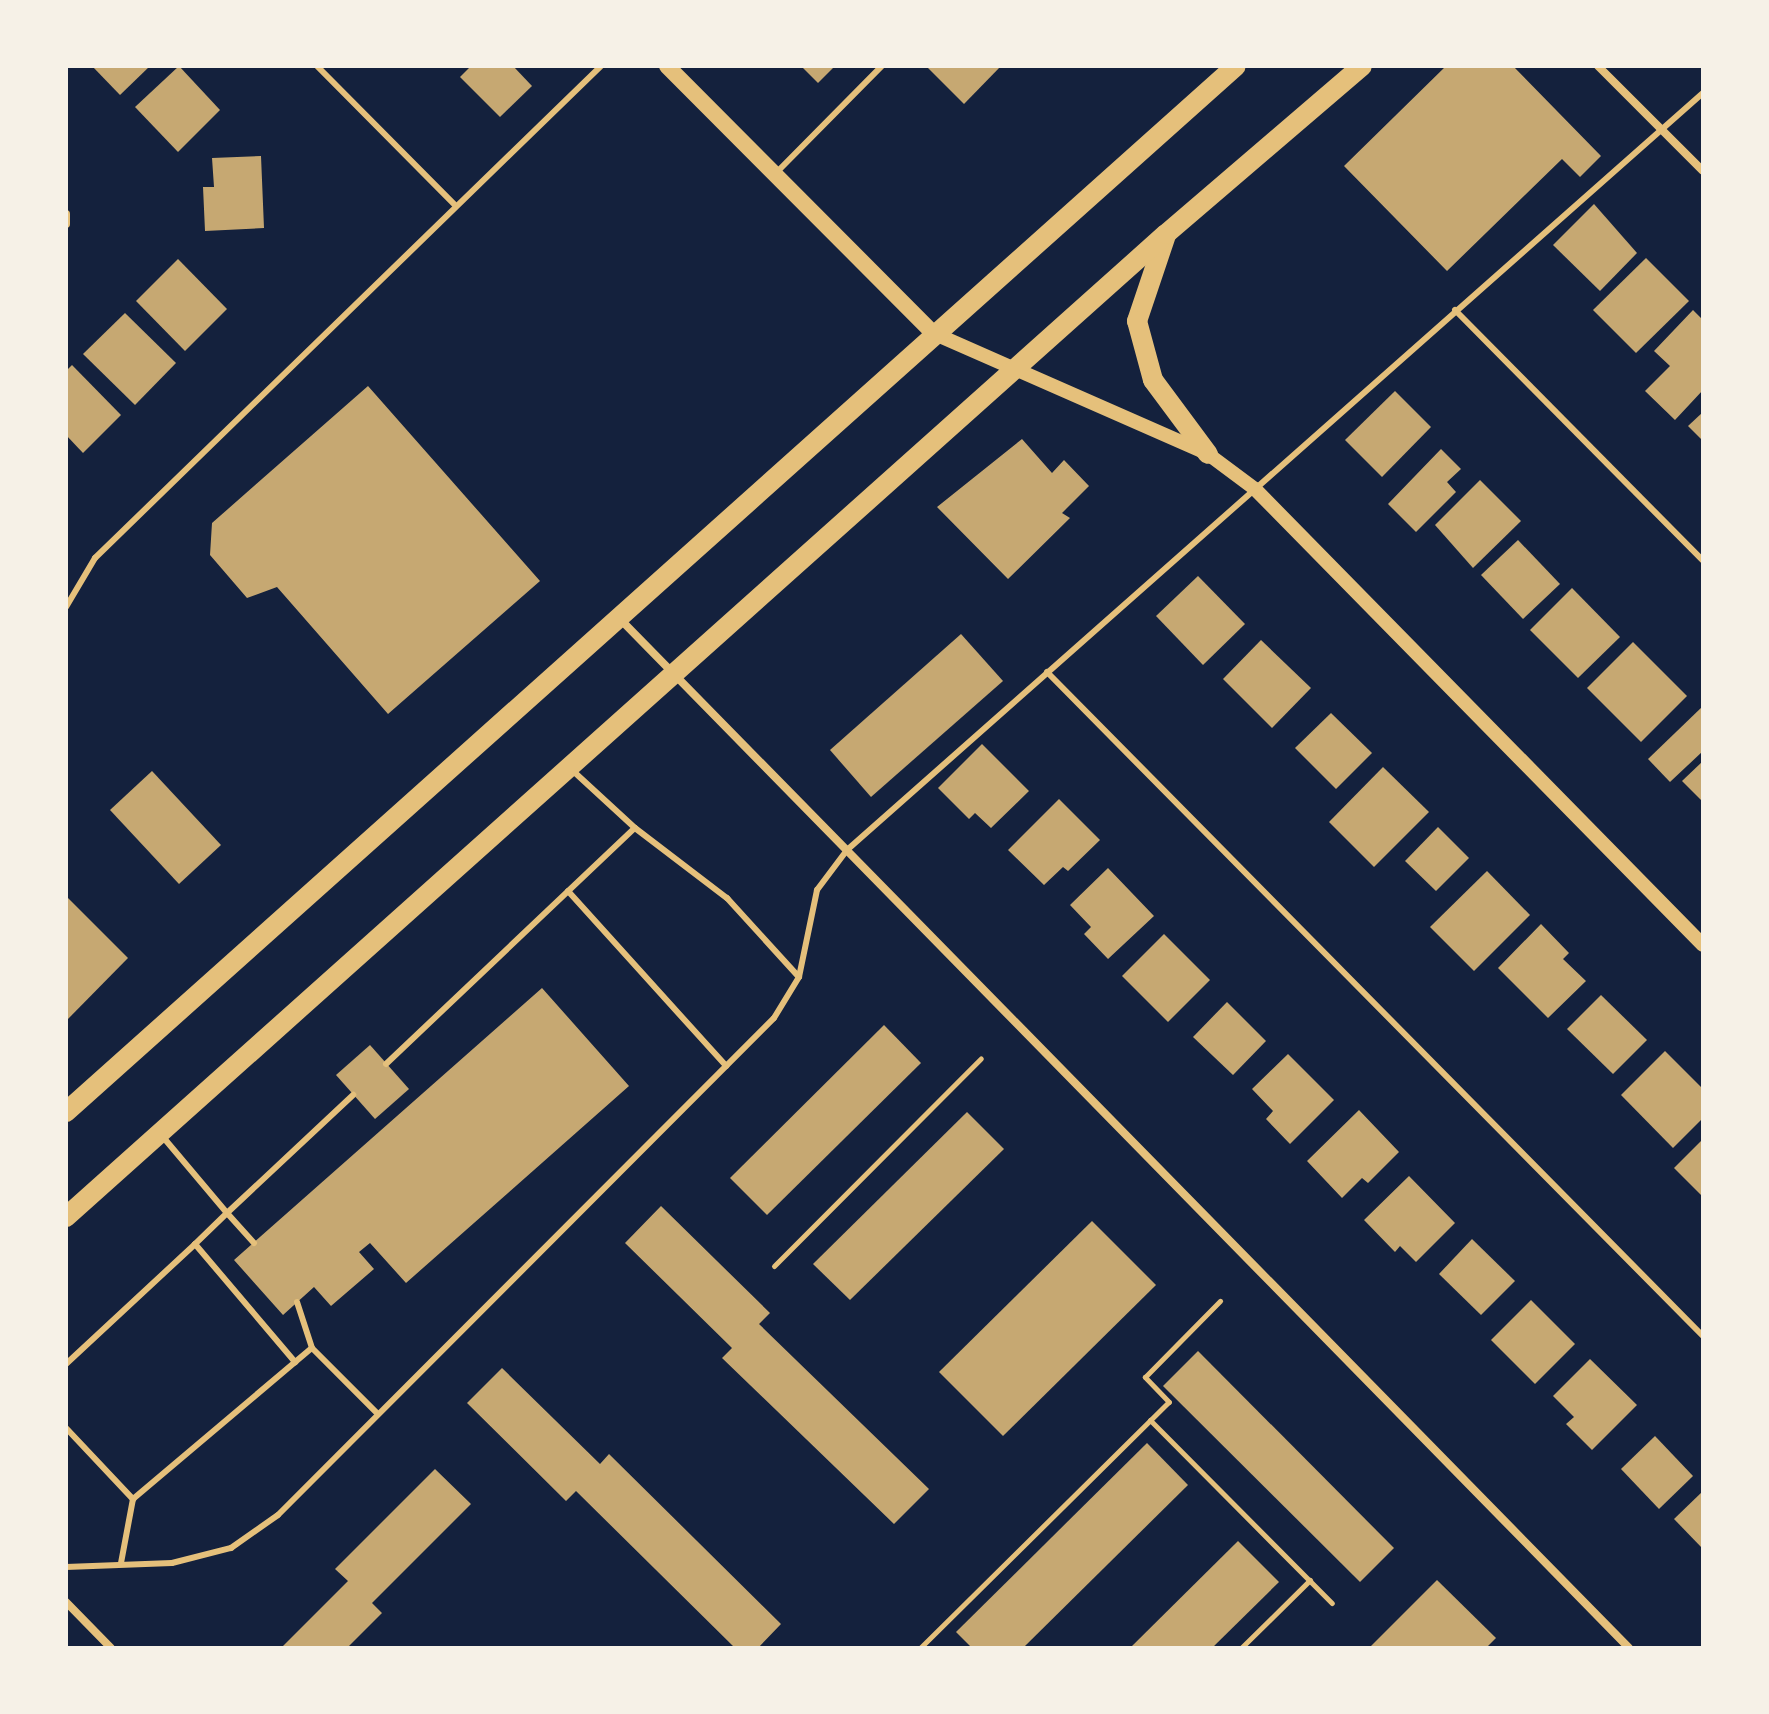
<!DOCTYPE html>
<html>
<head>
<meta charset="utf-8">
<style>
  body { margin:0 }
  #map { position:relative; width:1769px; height:1714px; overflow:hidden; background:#14213d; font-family:Inter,sans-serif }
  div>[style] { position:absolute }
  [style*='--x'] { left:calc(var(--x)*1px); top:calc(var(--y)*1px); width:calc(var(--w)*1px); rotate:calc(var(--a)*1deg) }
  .building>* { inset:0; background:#c6a872 }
  .path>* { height:5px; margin:-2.5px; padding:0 2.5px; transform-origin:2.5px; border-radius:2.5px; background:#e5c07b }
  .service>* { height:6px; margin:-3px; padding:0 3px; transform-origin:3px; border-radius:3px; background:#e5c07b }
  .minor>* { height:8px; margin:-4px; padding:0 4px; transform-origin:4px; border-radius:4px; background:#e5c07b }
  .tertiary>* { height:14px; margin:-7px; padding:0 7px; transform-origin:7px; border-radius:7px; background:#e5c07b }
  .secondary>* { height:16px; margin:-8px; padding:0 8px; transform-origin:8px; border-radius:8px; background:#e5c07b }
  .primary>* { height:20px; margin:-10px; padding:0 10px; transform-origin:10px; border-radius:10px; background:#e5c07b }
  span { translate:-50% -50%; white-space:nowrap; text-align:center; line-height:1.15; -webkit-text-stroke:6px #f6f1e7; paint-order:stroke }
  .frame { position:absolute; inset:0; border:68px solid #f6f1e7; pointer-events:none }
</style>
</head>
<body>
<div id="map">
  <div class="building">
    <i style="clip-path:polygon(92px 66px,150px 66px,120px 95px)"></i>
    <i style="clip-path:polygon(179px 66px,220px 110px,178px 152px,135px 107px)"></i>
    <i style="clip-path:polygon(471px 66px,513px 66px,532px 86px,500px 117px,460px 77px)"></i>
    <i style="clip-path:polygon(801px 66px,835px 66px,818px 83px)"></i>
    <i style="clip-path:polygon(926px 66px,1001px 66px,964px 104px)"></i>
    <i style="clip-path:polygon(1446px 66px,1513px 66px,1601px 156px,1580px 177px,1562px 159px,1447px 271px,1344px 166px)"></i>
    <i style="clip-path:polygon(261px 156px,264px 228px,205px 231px,203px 187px,214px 187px,212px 158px)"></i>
    <i style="clip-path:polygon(1594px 204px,1637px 253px,1600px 291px,1553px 245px)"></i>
    <i style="clip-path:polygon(1646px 258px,1689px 301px,1636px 353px,1593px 310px)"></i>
    <i style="clip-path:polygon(178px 259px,227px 309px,185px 351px,136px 301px)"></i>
    <i style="clip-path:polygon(1693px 310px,1703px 320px,1703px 390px,1675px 420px,1645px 391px,1670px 366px,1654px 351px)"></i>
    <i style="clip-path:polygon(125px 313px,176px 363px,135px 405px,83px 354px)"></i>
    <i style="clip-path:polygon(72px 365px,121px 415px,83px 453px,66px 435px,66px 371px)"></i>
    <i style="clip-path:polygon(368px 386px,540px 581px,388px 714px,277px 587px,247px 598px,210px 555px,212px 523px)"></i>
    <i style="clip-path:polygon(1395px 391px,1431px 427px,1382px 477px,1345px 440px)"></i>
    <i style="clip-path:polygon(1703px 412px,1703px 441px,1688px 426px)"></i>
    <i style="clip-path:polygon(1022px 439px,1052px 473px,1064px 460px,1089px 486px,1062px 513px,1070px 518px,1008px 579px,937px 507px)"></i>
    <i style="clip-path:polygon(1441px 449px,1461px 469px,1447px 482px,1456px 492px,1416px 532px,1388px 504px)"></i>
    <i style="clip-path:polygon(1480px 480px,1521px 521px,1473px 568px,1435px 525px)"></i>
    <i style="clip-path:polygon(1518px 540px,1560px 584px,1523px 619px,1481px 575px)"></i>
    <i style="clip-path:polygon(1198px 576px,1245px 624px,1203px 665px,1156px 616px)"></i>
    <i style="clip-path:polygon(1572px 588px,1620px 637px,1578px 678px,1530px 630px)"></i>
    <i style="clip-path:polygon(961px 634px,1003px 681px,871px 797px,830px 750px)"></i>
    <i style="clip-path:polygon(1261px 640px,1311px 688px,1272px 728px,1223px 679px)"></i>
    <i style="clip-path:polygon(1633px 642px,1687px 696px,1641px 742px,1587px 688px)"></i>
    <i style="clip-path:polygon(1703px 706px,1703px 751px,1670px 782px,1648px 759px)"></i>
    <i style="clip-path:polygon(1331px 713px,1372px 753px,1336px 789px,1295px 748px)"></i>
    <i style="clip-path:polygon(982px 744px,1029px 791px,991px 828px,975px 813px,969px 819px,938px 788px)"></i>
    <i style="clip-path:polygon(1703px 761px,1703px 802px,1682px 781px)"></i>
    <i style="clip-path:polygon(1383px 767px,1429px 812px,1374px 867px,1329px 822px)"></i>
    <i style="clip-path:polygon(152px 771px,221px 845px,179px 884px,110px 810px)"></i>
    <i style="clip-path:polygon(1059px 799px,1100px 840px,1068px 871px,1063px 867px,1044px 885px,1008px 850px)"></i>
    <i style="clip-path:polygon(1438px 827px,1469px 858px,1436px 891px,1405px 861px)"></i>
    <i style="clip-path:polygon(1108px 868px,1154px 916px,1108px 959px,1084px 934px,1091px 927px,1070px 905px)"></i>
    <i style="clip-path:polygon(1487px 871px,1530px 915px,1474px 971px,1430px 927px)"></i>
    <i style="clip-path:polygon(66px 896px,128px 958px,68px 1019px,66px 1018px)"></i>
    <i style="clip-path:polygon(1541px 924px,1569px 953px,1563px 959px,1586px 981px,1548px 1018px,1498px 968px)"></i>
    <i style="clip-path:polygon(1164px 934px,1210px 980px,1168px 1022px,1122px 976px)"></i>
    <i style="clip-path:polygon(542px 988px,629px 1086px,406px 1283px,370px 1243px,359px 1252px,374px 1269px,331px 1306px,314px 1287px,283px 1315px,234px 1260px)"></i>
    <i style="clip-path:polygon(1601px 995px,1647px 1040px,1613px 1074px,1567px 1029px)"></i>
    <i style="clip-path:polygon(1227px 1002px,1266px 1041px,1233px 1075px,1193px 1037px)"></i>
    <i style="clip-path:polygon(884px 1025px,921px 1063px,767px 1215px,730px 1178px)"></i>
    <i style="clip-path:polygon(370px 1045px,409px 1089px,375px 1119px,336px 1075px)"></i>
    <i style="clip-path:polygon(1665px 1051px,1703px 1089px,1703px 1118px,1673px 1148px,1621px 1095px)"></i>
    <i style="clip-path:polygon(1288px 1054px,1334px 1100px,1290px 1144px,1266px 1119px,1273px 1111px,1252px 1089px)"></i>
    <i style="clip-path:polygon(1359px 1110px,1399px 1152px,1368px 1183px,1362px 1178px,1342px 1198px,1307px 1161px)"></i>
    <i style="clip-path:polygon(967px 1112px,1004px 1149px,850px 1300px,813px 1264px)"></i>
    <i style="clip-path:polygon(1703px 1139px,1703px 1197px,1674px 1168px)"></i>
    <i style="clip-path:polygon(1409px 1176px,1455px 1223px,1416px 1262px,1400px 1246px,1395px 1252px,1364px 1220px)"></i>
    <i style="clip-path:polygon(661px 1206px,770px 1313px,759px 1324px,929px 1489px,894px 1524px,722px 1358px,732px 1348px,625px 1243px)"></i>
    <i style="clip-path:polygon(1092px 1221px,1156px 1285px,1003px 1436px,939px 1372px)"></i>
    <i style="clip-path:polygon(1472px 1239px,1515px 1281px,1481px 1315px,1439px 1274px)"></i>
    <i style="clip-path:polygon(1531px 1300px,1575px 1344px,1535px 1384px,1491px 1340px)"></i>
    <i style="clip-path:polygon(1198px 1351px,1394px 1548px,1360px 1582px,1163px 1386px)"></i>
    <i style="clip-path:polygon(1590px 1359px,1637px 1405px,1592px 1450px,1566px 1424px,1574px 1417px,1553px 1396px)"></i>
    <i style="clip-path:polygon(502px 1368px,600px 1464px,609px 1454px,781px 1624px,758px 1648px,735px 1648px,576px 1491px,566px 1501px,467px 1403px)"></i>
    <i style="clip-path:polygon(1655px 1436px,1693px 1476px,1659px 1509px,1621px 1469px)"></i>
    <i style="clip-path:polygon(1147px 1443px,1188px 1485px,1023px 1648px,972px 1648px,956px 1632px)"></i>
    <i style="clip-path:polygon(435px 1469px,471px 1504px,372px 1603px,382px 1613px,347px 1648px,281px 1648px,348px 1581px,335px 1569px)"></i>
    <i style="clip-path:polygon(1703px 1491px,1703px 1549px,1674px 1519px)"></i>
    <i style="clip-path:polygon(1238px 1541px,1279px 1582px,1212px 1648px,1130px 1648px)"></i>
    <i style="clip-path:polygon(1437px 1580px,1496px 1638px,1486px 1648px,1369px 1648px)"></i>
  </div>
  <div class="path">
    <i style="--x:774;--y:1266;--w:293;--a:-45.1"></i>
    <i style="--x:1150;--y:1420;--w:258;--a:45.2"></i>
    <i style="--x:920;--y:1648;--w:350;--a:-44.7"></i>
    <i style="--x:1169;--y:1402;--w:35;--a:-134"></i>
    <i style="--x:1145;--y:1377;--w:107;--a:-45.4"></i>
    <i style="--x:1241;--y:1648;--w:97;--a:-44.6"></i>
  </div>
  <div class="service">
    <i style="--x:317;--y:66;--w:197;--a:45.2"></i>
    <i style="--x:775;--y:174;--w:152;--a:-45.3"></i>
    <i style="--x:1455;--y:310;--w:353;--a:45.3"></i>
    <i style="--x:66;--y:607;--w:57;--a:-59.4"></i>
    <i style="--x:95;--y:558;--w:706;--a:-44.2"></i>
    <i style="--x:1047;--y:672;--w:933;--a:45.35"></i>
    <i style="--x:635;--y:828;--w:116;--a:37.3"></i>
    <i style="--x:727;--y:898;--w:107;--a:47.7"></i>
    <i style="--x:568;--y:891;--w:236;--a:47.9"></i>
    <i style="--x:386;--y:1064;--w:343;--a:-43.5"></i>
    <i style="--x:635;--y:828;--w:86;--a:-137.4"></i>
    <i style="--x:163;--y:1137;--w:99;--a:49.9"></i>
    <i style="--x:227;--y:1213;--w:45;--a:135.9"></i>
    <i style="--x:195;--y:1244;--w:155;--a:49.7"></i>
    <i style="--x:254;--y:1243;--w:40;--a:-132"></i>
    <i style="--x:227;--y:1213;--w:173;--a:-43.1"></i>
    <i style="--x:297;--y:1302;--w:48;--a:71.9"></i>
    <i style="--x:66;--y:1364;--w:176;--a:-42.9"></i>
    <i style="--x:66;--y:1428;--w:98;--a:46.7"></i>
    <i style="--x:133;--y:1499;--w:234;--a:-40.2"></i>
    <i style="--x:312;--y:1348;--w:93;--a:45"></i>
    <i style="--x:121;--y:1563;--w:65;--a:-79.4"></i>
    <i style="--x:66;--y:1567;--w:106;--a:-2.2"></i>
    <i style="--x:172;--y:1563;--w:61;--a:-14.3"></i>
    <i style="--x:231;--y:1548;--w:57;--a:-35.1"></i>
    <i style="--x:278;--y:1515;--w:702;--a:-45.06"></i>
    <i style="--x:774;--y:1018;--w:48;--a:-58.6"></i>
    <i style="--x:799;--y:977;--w:89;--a:-78.3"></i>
    <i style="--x:817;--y:890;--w:50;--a:-53.1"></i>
    <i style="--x:847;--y:850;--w:1143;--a:-41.49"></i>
  </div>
  <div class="minor">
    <i style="--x:1598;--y:66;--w:148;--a:45"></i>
    <i style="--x:66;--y:214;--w:10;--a:90"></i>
    <i style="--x:620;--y:619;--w:1441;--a:45.56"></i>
    <i style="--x:66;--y:1602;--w:64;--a:45.6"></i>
  </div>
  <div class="tertiary">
    <i style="--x:933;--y:333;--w:300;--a:23.7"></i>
    <i style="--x:1208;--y:454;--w:59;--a:36.7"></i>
    <i style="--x:1255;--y:489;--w:639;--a:45.51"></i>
  </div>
  <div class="secondary">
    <i style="--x:667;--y:66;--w:377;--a:45.1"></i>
  </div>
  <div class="primary">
    <i style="--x:1166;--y:235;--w:91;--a:108.6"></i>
    <i style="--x:1137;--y:321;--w:61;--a:74.8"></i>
    <i style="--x:1153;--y:380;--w:92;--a:53.4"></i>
    <i style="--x:66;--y:1112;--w:1569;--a:-41.8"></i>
    <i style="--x:66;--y:1217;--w:1475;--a:-41.79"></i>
    <i style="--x:1166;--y:234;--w:258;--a:-40.6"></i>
  </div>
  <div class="frame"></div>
</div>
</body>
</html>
